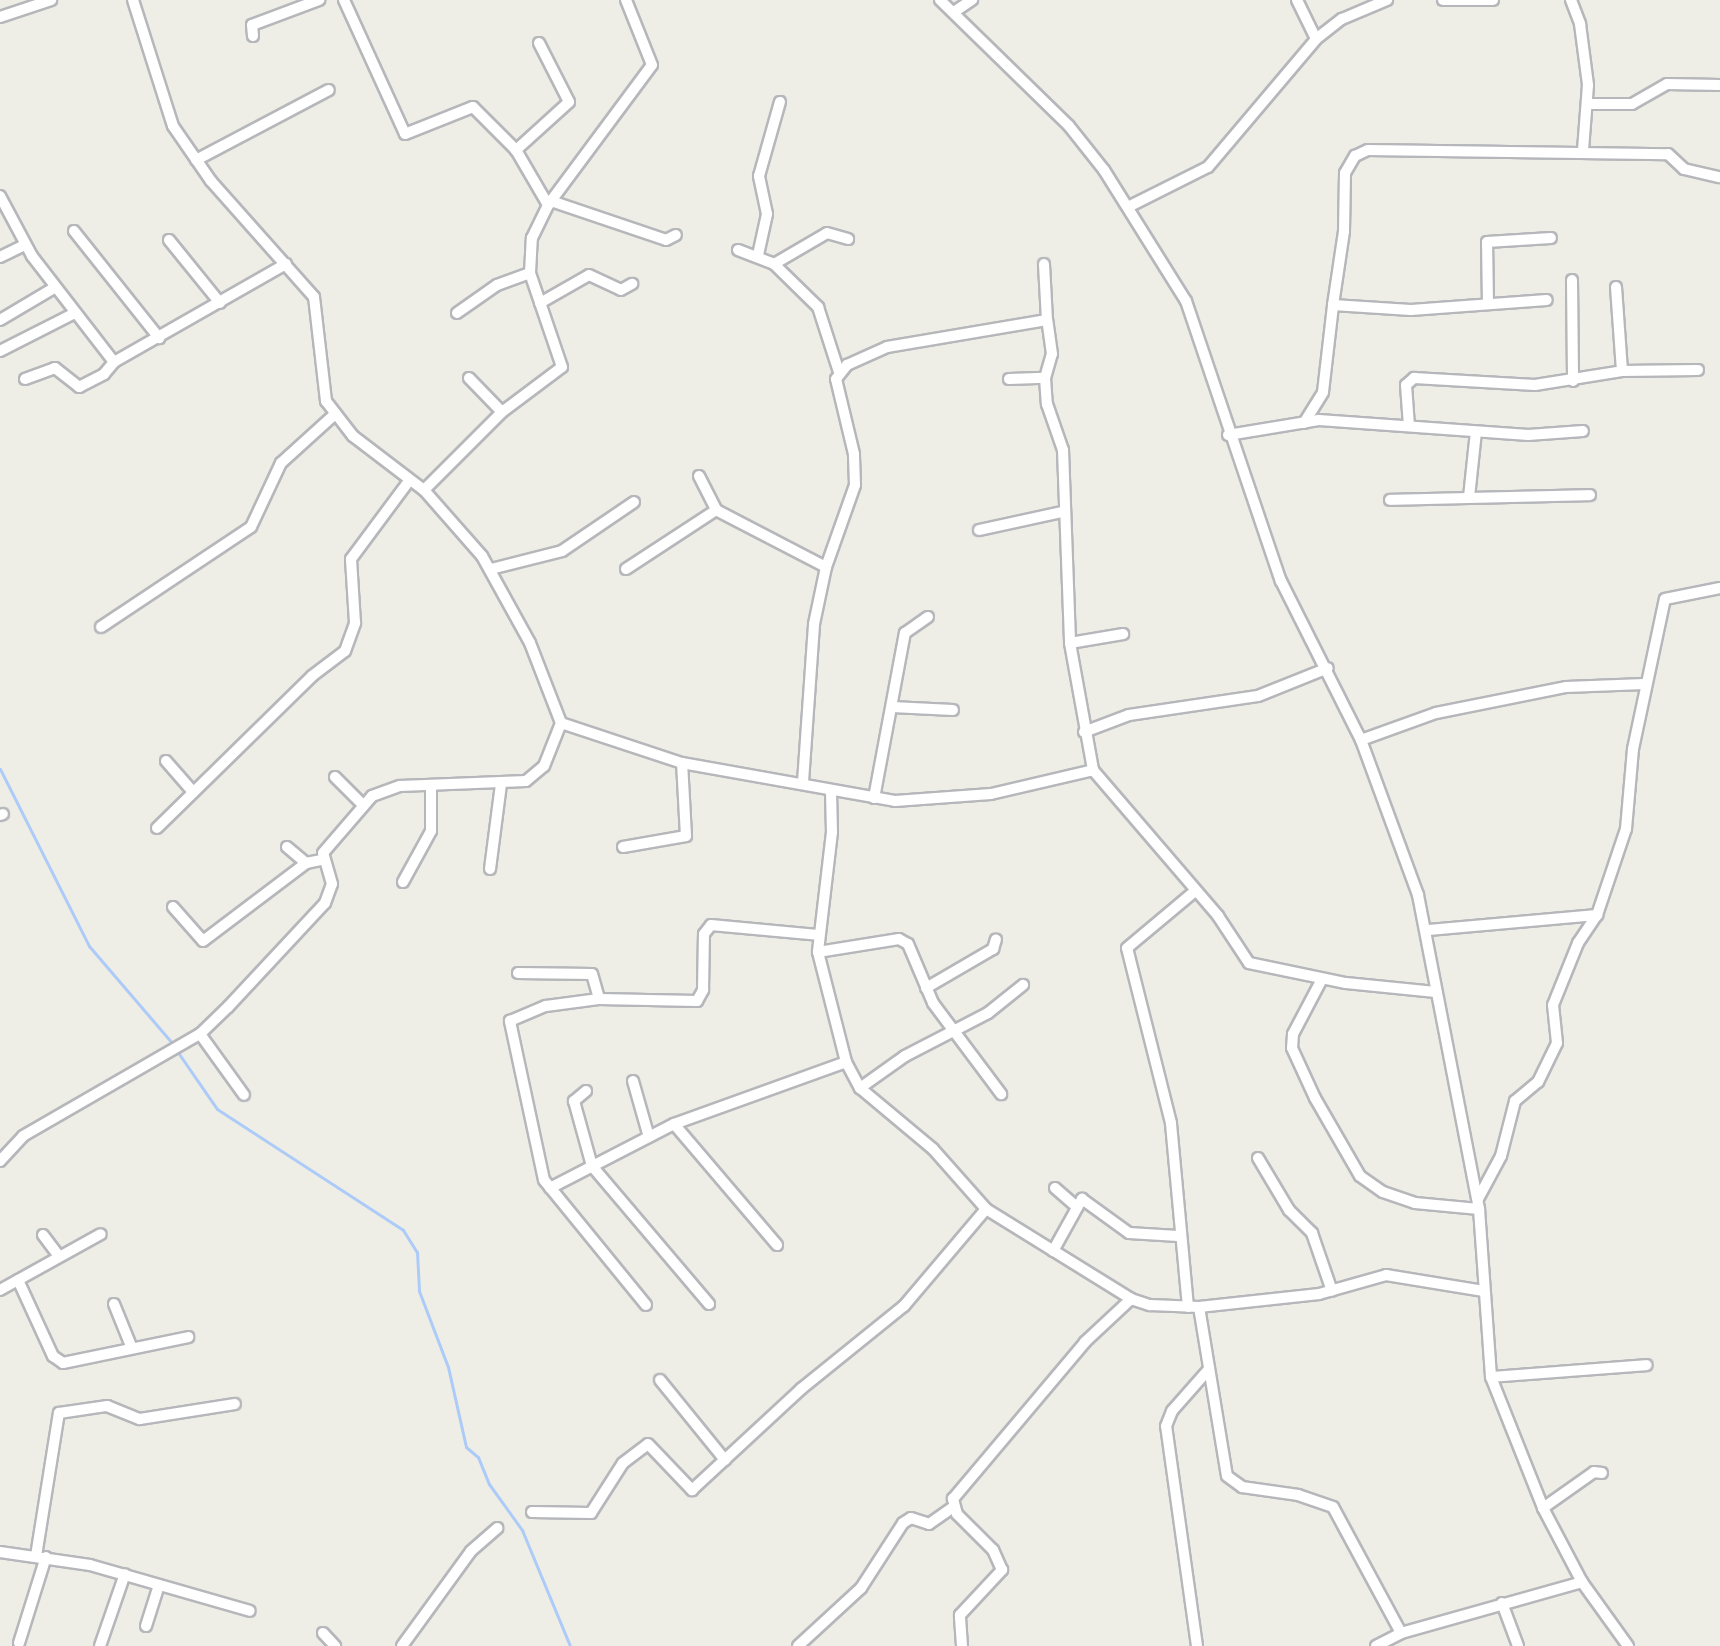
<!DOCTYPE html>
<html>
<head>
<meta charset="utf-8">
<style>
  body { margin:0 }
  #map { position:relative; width:1720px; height:1646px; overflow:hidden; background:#eeeee6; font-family:Rubik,sans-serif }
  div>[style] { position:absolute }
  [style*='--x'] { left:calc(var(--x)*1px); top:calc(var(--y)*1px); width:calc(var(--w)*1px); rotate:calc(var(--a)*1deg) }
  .stream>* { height:3px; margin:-1.5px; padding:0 1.5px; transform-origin:1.5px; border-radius:1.5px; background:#adcbf8 }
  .roads { filter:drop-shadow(2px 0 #b6b7bb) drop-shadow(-2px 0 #b6b7bb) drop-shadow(0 2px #b6b7bb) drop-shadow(0 -2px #b6b7bb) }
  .street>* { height:10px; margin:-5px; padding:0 5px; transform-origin:5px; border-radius:5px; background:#fff }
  span { translate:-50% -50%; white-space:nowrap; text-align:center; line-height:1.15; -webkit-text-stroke:6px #fff; paint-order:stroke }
</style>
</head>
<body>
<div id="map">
  <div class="stream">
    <i style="--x:0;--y:769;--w:198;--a:63.3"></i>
    <i style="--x:89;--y:946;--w:129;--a:49.4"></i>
    <i style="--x:177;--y:1051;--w:70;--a:55.4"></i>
    <i style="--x:217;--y:1109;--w:222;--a:33"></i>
    <i style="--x:403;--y:1230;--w:26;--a:58"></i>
    <i style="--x:417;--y:1252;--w:39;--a:87"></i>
    <i style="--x:419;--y:1291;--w:81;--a:69.1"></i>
    <i style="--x:448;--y:1367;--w:82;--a:77.3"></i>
    <i style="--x:466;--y:1447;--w:16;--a:40"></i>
    <i style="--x:478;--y:1457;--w:29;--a:68"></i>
    <i style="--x:489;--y:1484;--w:57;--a:54.3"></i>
    <i style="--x:522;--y:1530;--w:126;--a:67.5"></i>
  </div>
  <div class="roads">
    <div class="street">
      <i style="--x:133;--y:0;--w:132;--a:72.4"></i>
      <i style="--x:173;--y:126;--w:67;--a:55.4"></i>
      <i style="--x:211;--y:181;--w:155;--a:48.4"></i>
      <i style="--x:314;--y:297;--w:105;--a:83.4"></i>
      <i style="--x:326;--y:401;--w:44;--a:52.4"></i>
      <i style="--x:353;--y:436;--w:89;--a:37.3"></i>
      <i style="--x:424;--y:490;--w:88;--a:48.7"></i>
      <i style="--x:482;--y:556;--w:99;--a:61.1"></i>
      <i style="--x:530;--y:643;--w:86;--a:68.8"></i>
      <i style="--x:561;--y:723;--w:127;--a:18.3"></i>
      <i style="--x:682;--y:763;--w:216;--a:10.1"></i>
      <i style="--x:895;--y:801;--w:96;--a:-4.2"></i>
      <i style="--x:991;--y:794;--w:105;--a:-13.2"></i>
      <i style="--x:1093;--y:770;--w:192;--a:49.4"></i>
      <i style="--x:1218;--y:916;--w:56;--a:56.6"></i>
      <i style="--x:1249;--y:963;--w:99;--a:11.7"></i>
      <i style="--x:1346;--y:983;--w:90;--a:5.7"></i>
      <i style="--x:344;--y:0;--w:147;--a:65.5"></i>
      <i style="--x:405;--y:134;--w:73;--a:-21.7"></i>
      <i style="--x:473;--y:107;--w:61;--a:45"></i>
      <i style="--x:940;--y:0;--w:180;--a:44.3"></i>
      <i style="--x:1069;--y:126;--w:56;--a:51.5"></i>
      <i style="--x:1104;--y:170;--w:155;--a:58"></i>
      <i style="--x:1186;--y:301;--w:296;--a:71.3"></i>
      <i style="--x:1281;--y:581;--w:178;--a:63.3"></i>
      <i style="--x:1361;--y:740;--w:165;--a:69.8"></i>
      <i style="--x:1418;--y:895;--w:320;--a:79"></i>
      <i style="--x:1479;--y:1209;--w:168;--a:85.9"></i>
      <i style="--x:1491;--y:1377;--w:141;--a:68.3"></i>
      <i style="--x:1543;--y:1508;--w:84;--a:62.2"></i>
      <i style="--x:1582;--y:1582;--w:79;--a:54.3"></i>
      <i style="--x:1297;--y:0;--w:43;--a:64"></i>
      <i style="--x:1443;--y:0;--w:50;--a:0"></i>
      <i style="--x:1571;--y:0;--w:26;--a:69"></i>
      <i style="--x:1580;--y:24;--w:62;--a:82.5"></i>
      <i style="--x:1588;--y:85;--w:65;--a:94.4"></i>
      <i style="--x:954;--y:12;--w:22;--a:-34"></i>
      <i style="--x:0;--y:17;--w:54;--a:-18.4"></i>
      <i style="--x:253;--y:36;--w:11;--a:-95"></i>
      <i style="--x:252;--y:25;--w:72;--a:-20.5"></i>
      <i style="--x:539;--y:43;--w:66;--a:63"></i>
      <i style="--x:569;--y:102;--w:72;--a:137.8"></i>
      <i style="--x:516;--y:150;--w:64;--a:59.8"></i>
      <i style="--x:1587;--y:104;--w:45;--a:0"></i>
      <i style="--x:1632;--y:104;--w:40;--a:-29.7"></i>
      <i style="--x:1667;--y:84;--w:53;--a:1.1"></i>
      <i style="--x:196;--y:160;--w:150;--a:-27.8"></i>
      <i style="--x:0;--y:196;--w:68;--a:61.9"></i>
      <i style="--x:32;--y:256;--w:134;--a:52.3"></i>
      <i style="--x:114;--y:362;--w:198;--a:-29.7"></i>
      <i style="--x:551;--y:201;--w:121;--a:18.7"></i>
      <i style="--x:666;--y:240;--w:11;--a:-27"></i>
      <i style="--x:1128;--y:207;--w:89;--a:-26.6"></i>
      <i style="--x:1208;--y:167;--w:167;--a:-49.8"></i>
      <i style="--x:1316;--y:39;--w:33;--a:-38"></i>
      <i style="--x:1342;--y:19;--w:49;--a:-22.9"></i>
      <i style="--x:74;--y:231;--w:137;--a:51.5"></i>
      <i style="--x:169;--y:240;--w:81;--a:51"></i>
      <i style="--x:738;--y:250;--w:39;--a:21"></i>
      <i style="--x:774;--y:264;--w:62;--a:44.3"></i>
      <i style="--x:818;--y:307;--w:68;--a:72.1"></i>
      <i style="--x:758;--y:255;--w:42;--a:-77.6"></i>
      <i style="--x:767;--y:214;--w:39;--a:-102"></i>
      <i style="--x:759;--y:176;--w:77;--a:-74.2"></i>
      <i style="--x:0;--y:257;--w:28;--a:-26"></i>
      <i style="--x:774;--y:264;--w:61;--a:-30.3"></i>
      <i style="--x:827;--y:233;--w:22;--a:16"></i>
      <i style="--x:1572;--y:280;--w:101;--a:89.4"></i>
      <i style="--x:1616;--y:287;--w:84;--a:85.9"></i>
      <i style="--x:540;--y:303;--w:56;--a:-29.7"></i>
      <i style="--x:589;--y:275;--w:35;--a:25"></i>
      <i style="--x:621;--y:290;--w:13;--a:-29"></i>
      <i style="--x:1488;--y:304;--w:62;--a:-90.9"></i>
      <i style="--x:1487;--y:242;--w:64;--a:-3.6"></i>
      <i style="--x:1333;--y:305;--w:75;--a:-81.5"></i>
      <i style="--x:1344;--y:231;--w:58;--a:-89"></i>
      <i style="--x:1345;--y:173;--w:20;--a:-60"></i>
      <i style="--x:1355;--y:156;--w:14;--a:-25"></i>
      <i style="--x:1368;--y:150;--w:300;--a:0.8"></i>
      <i style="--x:1668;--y:154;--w:22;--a:43"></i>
      <i style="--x:1684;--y:169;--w:37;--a:13"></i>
      <i style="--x:457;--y:313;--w:49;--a:-35"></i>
      <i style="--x:497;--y:285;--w:35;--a:-20"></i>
      <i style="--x:0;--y:320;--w:63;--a:-30.7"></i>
      <i style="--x:0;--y:351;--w:82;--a:-26.9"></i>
      <i style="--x:469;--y:378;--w:47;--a:45.9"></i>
      <i style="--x:1045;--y:378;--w:25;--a:-74"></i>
      <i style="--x:1052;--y:354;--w:34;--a:-98"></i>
      <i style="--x:25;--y:379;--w:32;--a:-20"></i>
      <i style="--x:55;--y:368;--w:31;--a:38"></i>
      <i style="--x:79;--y:387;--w:28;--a:-27"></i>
      <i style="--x:104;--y:374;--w:16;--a:-50"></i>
      <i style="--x:1009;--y:379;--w:36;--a:-2"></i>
      <i style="--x:1045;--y:378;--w:26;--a:86"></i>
      <i style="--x:1047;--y:404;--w:49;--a:70.8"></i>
      <i style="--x:1063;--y:450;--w:193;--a:87.9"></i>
      <i style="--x:1070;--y:643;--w:129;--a:79.7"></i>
      <i style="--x:1304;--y:423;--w:36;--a:-58"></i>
      <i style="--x:1323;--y:392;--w:88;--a:-83.4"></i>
      <i style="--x:1333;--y:305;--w:78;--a:3.7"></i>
      <i style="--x:1411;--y:310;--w:136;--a:-4.2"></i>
      <i style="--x:1409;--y:426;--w:41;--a:-94.2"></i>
      <i style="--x:1406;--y:385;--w:11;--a:-41"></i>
      <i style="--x:1414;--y:378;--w:121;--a:3.3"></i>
      <i style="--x:1535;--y:385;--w:88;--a:-9.1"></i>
      <i style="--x:1622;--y:371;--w:76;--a:-0.8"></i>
      <i style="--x:1228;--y:435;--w:92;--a:-9.4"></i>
      <i style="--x:1319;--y:420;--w:210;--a:4.1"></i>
      <i style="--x:1528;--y:435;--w:55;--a:-4.2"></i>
      <i style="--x:699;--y:476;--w:38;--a:63"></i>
      <i style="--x:424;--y:490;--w:110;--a:-45"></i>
      <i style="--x:502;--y:412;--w:75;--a:-36.9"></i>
      <i style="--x:562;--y:367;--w:99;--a:-108.8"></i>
      <i style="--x:530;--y:273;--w:35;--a:-87"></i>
      <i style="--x:532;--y:238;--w:37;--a:-64"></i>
      <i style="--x:548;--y:205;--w:174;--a:-53.4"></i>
      <i style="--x:652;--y:65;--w:70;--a:-111.8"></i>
      <i style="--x:1469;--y:497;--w:65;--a:-83.9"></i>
      <i style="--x:1390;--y:500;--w:200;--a:-1.4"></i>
      <i style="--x:979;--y:530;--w:85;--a:-12.2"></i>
      <i style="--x:491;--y:569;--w:73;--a:-14.2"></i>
      <i style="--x:562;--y:551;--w:87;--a:-34.2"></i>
      <i style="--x:626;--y:569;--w:108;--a:-33.2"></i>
      <i style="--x:716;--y:510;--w:124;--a:27.4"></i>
      <i style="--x:101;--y:627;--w:180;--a:-33.7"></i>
      <i style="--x:251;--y:527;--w:71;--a:-64.9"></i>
      <i style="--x:281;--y:463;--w:73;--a:-42.2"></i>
      <i style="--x:1070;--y:643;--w:54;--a:-9.6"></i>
      <i style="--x:892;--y:707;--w:61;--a:2.8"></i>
      <i style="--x:1084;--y:732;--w:48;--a:-20.7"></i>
      <i style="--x:1129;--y:715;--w:130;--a:-8.4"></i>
      <i style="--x:1258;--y:696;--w:75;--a:-21.8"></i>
      <i style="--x:1361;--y:740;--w:80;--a:-19.8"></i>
      <i style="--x:1436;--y:713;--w:133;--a:-11.3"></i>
      <i style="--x:1566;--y:687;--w:78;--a:-2.2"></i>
      <i style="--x:166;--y:761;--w:41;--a:48.9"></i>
      <i style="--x:335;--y:777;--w:40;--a:45"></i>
      <i style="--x:803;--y:782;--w:158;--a:-86"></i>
      <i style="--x:814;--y:624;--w:58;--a:-78.1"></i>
      <i style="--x:826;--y:567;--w:87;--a:-70.5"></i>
      <i style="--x:855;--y:485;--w:31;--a:-92"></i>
      <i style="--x:854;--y:454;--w:77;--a:-103.5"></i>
      <i style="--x:836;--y:379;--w:18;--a:-52"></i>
      <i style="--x:847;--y:365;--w:44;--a:-24.2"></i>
      <i style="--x:887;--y:347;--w:162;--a:-9.6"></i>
      <i style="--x:1047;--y:320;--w:56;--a:-93.1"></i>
      <i style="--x:831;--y:792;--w:40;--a:88.6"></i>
      <i style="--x:832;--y:832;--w:121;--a:96.7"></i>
      <i style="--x:818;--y:952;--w:114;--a:75.7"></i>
      <i style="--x:846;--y:1062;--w:30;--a:62"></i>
      <i style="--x:860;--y:1088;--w:95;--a:39.9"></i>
      <i style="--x:933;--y:1149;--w:80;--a:48.5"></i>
      <i style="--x:986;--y:1209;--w:171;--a:31.8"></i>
      <i style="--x:1131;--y:1299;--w:20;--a:18"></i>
      <i style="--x:1150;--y:1305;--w:49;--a:2.3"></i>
      <i style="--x:1199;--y:1307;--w:121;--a:-6.2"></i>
      <i style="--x:1319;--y:1294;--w:70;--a:-15.8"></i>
      <i style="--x:1386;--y:1275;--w:99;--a:9.3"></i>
      <i style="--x:874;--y:798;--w:168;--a:-79.4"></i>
      <i style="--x:905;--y:633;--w:28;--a:-35"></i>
      <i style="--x:0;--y:815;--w:3;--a:-18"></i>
      <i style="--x:157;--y:828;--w:217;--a:-44.4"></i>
      <i style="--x:312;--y:676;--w:41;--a:-37.1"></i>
      <i style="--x:345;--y:651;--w:30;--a:-70"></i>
      <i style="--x:355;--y:623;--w:64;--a:-93.6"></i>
      <i style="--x:351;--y:559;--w:97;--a:-53.4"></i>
      <i style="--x:287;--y:847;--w:25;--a:40"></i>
      <i style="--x:623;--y:847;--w:64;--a:-9.9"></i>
      <i style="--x:686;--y:836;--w:73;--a:-93.1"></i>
      <i style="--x:490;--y:869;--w:86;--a:-82.6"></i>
      <i style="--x:403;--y:882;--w:58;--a:-61.2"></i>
      <i style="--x:431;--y:831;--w:45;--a:-90"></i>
      <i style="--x:173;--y:907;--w:45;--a:48.6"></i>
      <i style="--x:203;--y:941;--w:129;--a:-37.1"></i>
      <i style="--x:306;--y:863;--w:16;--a:-11"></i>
      <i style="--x:1428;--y:930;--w:170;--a:-5.1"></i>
      <i style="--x:818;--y:952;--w:82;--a:-9.1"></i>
      <i style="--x:899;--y:939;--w:10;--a:29"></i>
      <i style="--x:908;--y:944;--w:64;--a:67"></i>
      <i style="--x:933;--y:1003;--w:114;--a:53.2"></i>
      <i style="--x:518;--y:973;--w:74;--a:0.8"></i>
      <i style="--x:592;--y:974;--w:26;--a:74"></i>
      <i style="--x:1322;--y:979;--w:62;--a:117.8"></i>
      <i style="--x:1293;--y:1034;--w:14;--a:94"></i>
      <i style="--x:1292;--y:1048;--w:55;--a:65.3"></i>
      <i style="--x:1315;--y:1098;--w:90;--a:60"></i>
      <i style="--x:1360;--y:1176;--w:28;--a:35"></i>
      <i style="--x:1383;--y:1192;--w:34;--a:19"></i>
      <i style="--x:1415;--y:1203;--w:64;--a:5.4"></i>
      <i style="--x:926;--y:988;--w:78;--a:-30.2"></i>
      <i style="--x:993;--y:949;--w:10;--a:-73"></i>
      <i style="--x:200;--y:1034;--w:75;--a:54.2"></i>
      <i style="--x:633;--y:1081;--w:58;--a:74.1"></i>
      <i style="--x:860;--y:1088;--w:55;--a:-35.4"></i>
      <i style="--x:905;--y:1056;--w:93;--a:-27.4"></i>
      <i style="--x:988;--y:1013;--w:45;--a:-38.7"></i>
      <i style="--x:586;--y:1091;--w:16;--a:140"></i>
      <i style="--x:574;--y:1101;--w:67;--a:74.5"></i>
      <i style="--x:592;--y:1166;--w:181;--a:49.7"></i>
      <i style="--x:674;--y:1124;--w:159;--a:49.6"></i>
      <i style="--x:1258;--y:1158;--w:61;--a:59.2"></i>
      <i style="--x:1289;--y:1210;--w:33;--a:45"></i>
      <i style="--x:1312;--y:1233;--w:61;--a:71"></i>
      <i style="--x:0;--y:1161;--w:34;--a:-47"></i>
      <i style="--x:23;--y:1136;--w:204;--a:-30"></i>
      <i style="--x:200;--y:1034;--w:39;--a:-44"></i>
      <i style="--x:228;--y:1007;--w:142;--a:-47"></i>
      <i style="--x:325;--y:903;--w:20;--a:-70"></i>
      <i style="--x:332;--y:884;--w:32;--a:-106"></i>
      <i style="--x:323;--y:853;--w:75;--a:-49.3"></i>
      <i style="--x:372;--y:796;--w:30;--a:-20"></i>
      <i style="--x:400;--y:786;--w:126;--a:-2.3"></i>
      <i style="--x:526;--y:781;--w:23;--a:-40"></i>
      <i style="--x:544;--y:766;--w:46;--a:-68.4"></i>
      <i style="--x:550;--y:1188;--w:140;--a:-27.3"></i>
      <i style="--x:674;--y:1124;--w:183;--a:-19.8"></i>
      <i style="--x:1055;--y:1188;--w:29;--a:41"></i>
      <i style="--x:1478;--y:1199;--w:49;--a:-61.9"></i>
      <i style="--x:1501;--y:1156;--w:57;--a:-75.7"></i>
      <i style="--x:1515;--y:1101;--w:30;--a:-40"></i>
      <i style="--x:1538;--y:1082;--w:43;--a:-64"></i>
      <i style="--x:1557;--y:1043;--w:38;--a:-96"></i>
      <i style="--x:1553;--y:1005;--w:67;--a:-68"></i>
      <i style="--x:1578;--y:943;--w:34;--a:-56"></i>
      <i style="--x:1597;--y:915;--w:91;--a:-71.4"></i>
      <i style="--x:1626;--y:829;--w:80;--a:-85"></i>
      <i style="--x:1633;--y:749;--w:153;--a:-78"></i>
      <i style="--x:1665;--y:599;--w:56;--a:-11.3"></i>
      <i style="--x:43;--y:1235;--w:26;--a:53"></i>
      <i style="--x:1053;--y:1251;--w:60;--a:-60.9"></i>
      <i style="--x:1082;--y:1199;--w:58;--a:35.9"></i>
      <i style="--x:1129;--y:1233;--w:49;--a:3.5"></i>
      <i style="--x:18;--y:1280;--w:84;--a:65.3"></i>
      <i style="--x:53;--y:1356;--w:12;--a:35"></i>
      <i style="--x:63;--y:1363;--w:128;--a:-11.7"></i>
      <i style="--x:0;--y:1290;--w:115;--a:-29"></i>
      <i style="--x:114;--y:1304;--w:45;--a:68"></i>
      <i style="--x:646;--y:1305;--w:161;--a:-129.2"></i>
      <i style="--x:544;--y:1180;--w:163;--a:-102.1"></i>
      <i style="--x:510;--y:1021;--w:39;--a:-23"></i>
      <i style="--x:546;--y:1006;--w:53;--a:-7.5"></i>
      <i style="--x:599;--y:999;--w:98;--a:1.2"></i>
      <i style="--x:697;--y:1001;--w:13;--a:-61"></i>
      <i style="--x:703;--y:990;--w:56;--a:-89"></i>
      <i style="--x:704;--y:934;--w:11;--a:-52"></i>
      <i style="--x:711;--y:925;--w:107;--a:5.3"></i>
      <i style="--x:1188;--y:1307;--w:185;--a:-95.3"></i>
      <i style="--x:1171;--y:1123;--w:180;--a:-104.1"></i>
      <i style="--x:1127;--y:948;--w:87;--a:-39.9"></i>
      <i style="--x:1199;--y:1307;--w:171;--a:80.6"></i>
      <i style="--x:1227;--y:1476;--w:19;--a:36"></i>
      <i style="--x:1242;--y:1487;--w:57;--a:8.1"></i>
      <i style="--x:1298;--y:1495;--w:37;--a:19"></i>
      <i style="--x:1333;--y:1507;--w:143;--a:61.6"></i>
      <i style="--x:1491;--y:1377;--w:156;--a:-4.4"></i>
      <i style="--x:660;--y:1380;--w:103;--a:50.9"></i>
      <i style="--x:1543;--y:1508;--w:62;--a:-35.2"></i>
      <i style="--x:1594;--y:1472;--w:8;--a:7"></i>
      <i style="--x:532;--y:1512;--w:59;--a:1"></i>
      <i style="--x:591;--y:1513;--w:59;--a:-57.4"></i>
      <i style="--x:623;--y:1463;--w:31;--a:-37"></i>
      <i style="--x:648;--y:1444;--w:64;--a:46.3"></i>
      <i style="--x:692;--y:1490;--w:149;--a:-42.8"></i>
      <i style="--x:801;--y:1389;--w:132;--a:-38.9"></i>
      <i style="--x:904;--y:1306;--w:127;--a:-49.8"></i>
      <i style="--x:0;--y:1552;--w:91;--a:8.2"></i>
      <i style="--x:90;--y:1565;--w:166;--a:16"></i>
      <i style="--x:36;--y:1556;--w:145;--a:-80.9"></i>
      <i style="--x:59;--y:1413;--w:49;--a:-8.3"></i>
      <i style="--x:107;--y:1406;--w:35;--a:22"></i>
      <i style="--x:140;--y:1419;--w:96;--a:-9"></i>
      <i style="--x:1502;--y:1603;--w:46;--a:69.6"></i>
      <i style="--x:146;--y:1626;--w:43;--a:-72.4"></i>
      <i style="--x:323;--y:1633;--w:18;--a:47"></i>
      <i style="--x:19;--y:1643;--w:90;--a:-72.6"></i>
      <i style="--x:100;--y:1646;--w:76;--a:-70.9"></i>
      <i style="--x:402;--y:1646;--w:117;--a:-54"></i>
      <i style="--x:471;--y:1551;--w:35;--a:-41"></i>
      <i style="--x:798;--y:1646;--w:86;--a:-42.6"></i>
      <i style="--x:861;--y:1588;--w:77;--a:-57.1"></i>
      <i style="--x:903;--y:1523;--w:9;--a:-32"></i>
      <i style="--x:911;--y:1518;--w:19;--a:18"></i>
      <i style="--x:929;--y:1524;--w:29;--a:-35"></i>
      <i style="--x:962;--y:1646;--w:31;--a:-94"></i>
      <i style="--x:960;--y:1615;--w:62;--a:-47"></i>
      <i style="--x:1002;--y:1570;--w:22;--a:-114"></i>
      <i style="--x:993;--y:1550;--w:51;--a:-135"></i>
      <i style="--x:957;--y:1514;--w:16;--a:-105"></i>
      <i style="--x:953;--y:1499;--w:205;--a:-49.9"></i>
      <i style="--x:1085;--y:1342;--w:63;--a:-43.1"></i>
      <i style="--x:1197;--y:1646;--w:222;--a:-98"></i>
      <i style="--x:1166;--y:1426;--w:16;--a:-68"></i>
      <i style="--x:1172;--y:1411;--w:56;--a:-48.6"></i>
      <i style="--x:1376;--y:1646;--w:28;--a:-27"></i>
      <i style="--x:1401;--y:1633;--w:188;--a:-15.7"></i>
    </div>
  </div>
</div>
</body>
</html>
